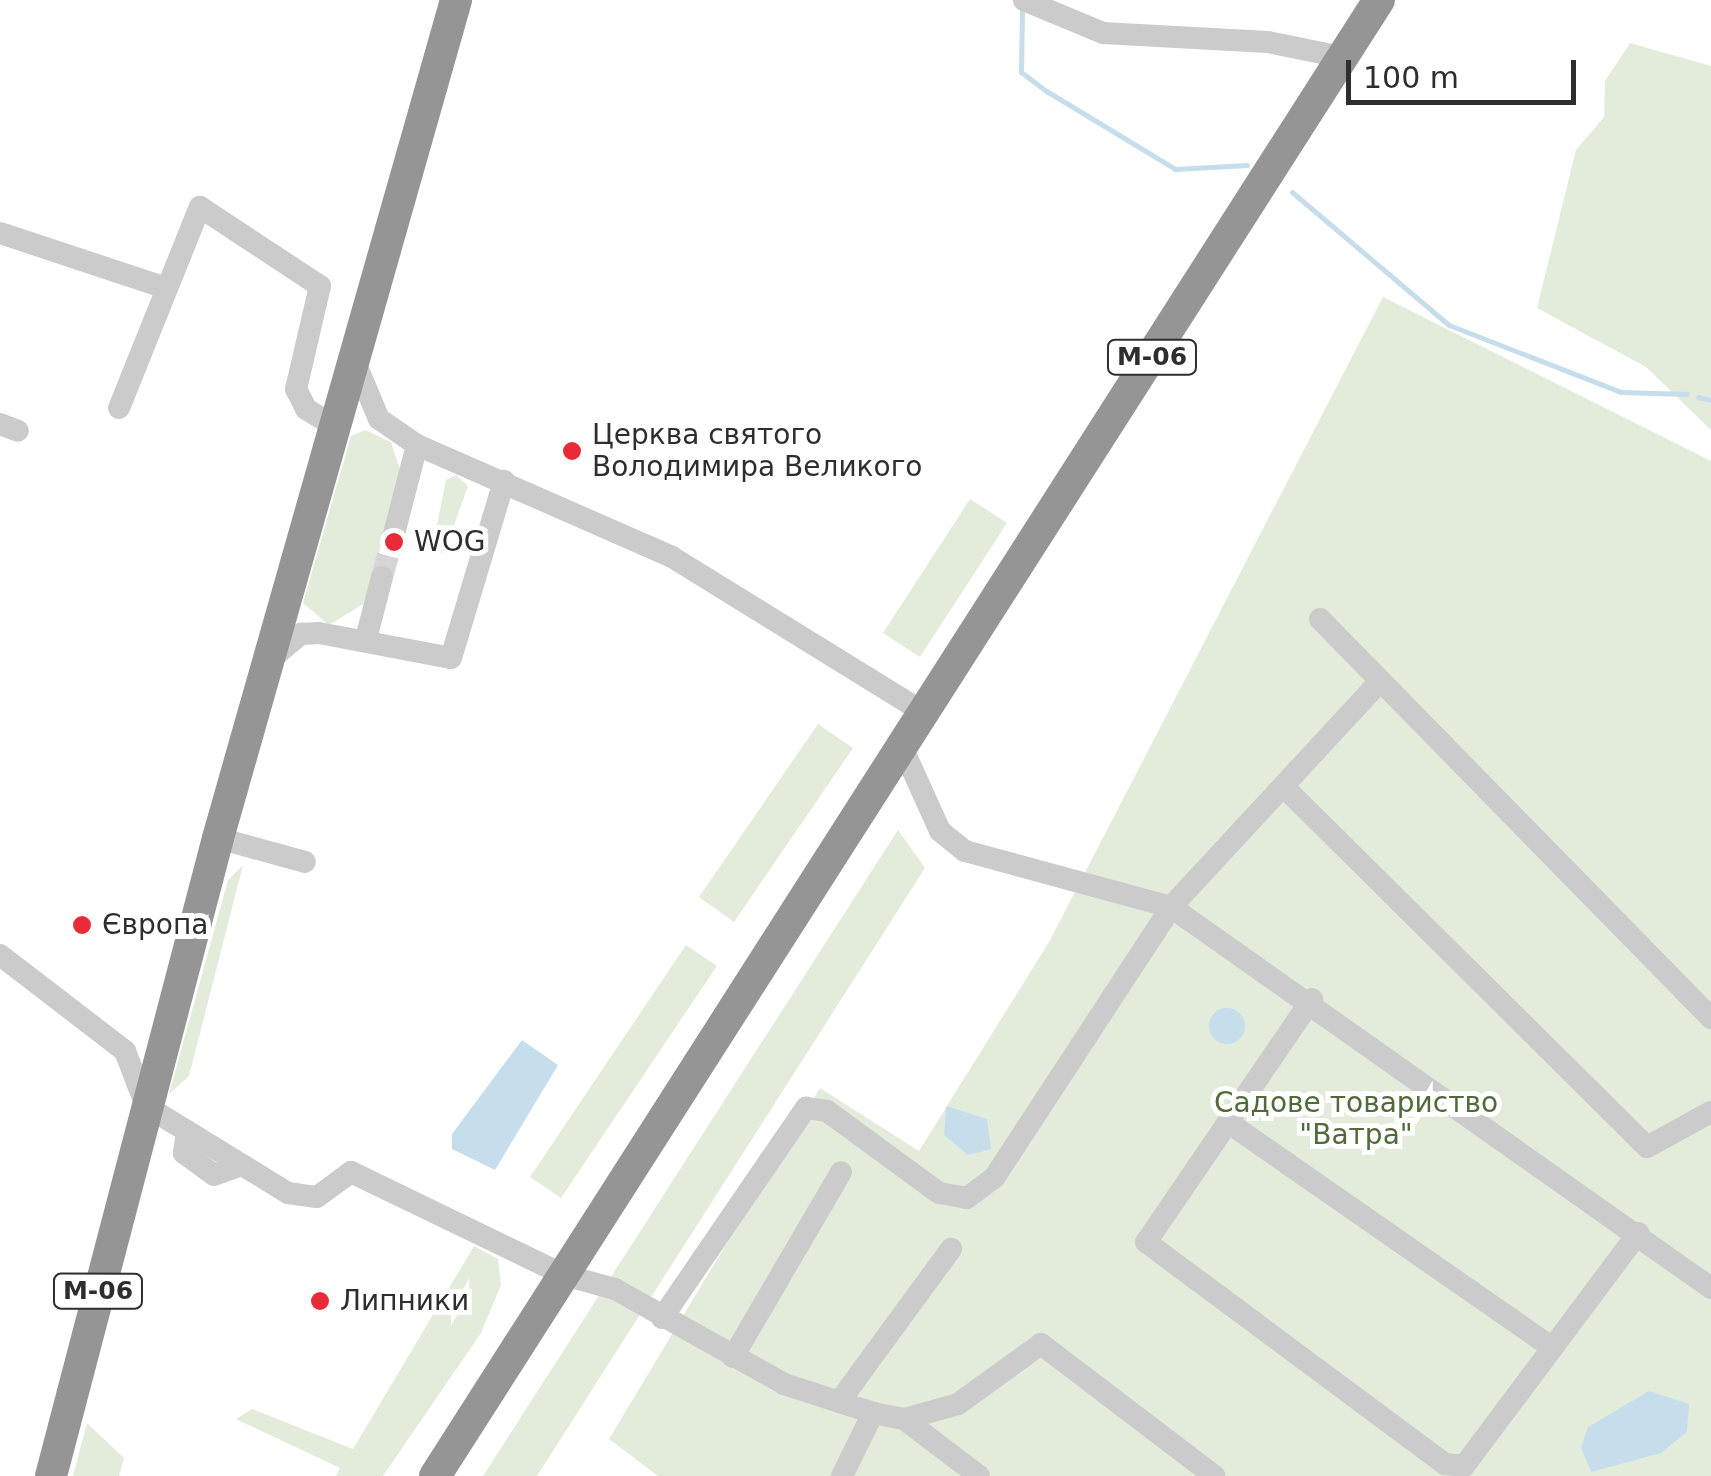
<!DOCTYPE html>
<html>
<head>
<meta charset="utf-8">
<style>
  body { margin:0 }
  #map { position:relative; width:1711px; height:1476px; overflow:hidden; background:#fff; font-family:"DejaVu Sans",sans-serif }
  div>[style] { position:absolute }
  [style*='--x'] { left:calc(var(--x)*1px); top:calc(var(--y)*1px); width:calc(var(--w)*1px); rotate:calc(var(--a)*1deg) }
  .green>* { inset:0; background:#e3ecdb }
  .water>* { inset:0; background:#c6ddec }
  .round { border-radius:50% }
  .stream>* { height:5px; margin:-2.5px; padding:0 2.5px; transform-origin:2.5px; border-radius:2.5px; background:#c6ddec }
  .minor-tunnel>* { height:22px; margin-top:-11px; transform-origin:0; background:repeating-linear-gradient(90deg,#d5d5d5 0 22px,transparent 0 33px) }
  .minor>* { height:22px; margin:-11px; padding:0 11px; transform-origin:11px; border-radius:11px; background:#cbcbcb }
  .highway>* { height:32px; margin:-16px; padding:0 16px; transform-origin:16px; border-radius:16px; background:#959595 }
  .dots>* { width:28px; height:28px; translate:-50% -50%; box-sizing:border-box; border:5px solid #fff; border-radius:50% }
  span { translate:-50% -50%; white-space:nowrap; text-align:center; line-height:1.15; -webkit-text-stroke:10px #fff; paint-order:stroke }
  .shield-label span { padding:2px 8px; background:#fff; border:2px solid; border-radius:8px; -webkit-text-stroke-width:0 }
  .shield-label { font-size:25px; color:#2e2e2e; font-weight:700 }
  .poi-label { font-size:28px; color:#2e2e2e }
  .left { translate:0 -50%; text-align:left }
  .park-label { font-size:28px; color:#506a3a }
  .scale { position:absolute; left:1346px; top:60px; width:230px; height:45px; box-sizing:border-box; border:5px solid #2e2e2e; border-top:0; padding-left:12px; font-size:30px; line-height:35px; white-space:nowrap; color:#2e2e2e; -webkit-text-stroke:8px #fff; paint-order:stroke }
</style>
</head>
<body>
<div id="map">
  <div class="green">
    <i style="clip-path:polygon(1630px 43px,1711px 66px,1711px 430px,1646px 367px,1537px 308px,1576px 150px,1604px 117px,1605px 81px)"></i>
    <i style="clip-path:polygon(1383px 297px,1711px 461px,1711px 1476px,658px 1476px,609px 1439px,820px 1088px,919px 1151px,1049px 942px)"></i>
    <i style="clip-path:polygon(365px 430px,391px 442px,401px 473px,365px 603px,329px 625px,303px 603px,351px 436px)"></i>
    <i style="clip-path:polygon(456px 475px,468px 486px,444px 553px,432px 550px,446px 480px)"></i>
    <i style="clip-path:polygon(970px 499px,1007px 523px,920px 657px,883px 633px)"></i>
    <i style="clip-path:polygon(818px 724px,853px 748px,734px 922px,699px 897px)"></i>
    <i style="clip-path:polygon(898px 830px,925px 868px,537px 1476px,483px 1476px)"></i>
    <i style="clip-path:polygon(243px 865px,189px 1076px,169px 1094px,228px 880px)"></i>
    <i style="clip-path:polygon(686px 945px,717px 966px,561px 1198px,530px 1177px)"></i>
    <i style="clip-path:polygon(474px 1246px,498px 1259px,501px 1285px,481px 1333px,383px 1476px,336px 1476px,340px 1468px,236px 1419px,252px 1409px,353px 1449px)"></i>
    <i style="clip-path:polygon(87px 1423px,124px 1458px,119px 1476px,73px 1476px)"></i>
  </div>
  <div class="water">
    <i class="round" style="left:1209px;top:1008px;width:36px;height:36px"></i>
    <i style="clip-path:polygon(522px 1040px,558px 1065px,495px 1170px,452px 1149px,452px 1134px)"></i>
    <i style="clip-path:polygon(946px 1106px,987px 1119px,991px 1149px,968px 1155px,944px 1135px)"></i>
    <i style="clip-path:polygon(1649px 1391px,1689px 1404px,1687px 1432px,1661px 1453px,1591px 1472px,1581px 1447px,1588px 1427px)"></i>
  </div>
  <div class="stream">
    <i style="--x:1022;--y:10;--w:62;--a:90.9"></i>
    <i style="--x:1021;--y:72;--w:34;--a:37"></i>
    <i style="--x:1048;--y:92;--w:149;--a:31.2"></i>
    <i style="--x:1175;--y:169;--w:72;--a:-3.2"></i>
    <i style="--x:1292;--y:192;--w:206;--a:40.3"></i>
    <i style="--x:1449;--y:325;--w:185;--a:21.3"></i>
    <i style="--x:1621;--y:392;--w:66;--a:1.7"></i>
    <i style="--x:1698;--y:397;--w:13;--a:13"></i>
  </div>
  <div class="minor-tunnel">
    <i style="--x:382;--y:577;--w:49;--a:-74.5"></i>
  </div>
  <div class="minor">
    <i style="--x:1024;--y:0;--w:86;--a:22.7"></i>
    <i style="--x:1103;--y:33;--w:165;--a:3.1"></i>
    <i style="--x:1268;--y:42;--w:75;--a:11.6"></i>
    <i style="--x:0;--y:233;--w:175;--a:18.3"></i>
    <i style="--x:355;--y:362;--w:62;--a:67.2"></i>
    <i style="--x:379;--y:419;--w:46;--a:34.4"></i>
    <i style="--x:417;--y:445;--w:279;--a:23.7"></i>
    <i style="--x:672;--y:557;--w:299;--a:31.7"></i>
    <i style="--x:119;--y:408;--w:217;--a:-68.1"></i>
    <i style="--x:200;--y:207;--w:144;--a:33.4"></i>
    <i style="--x:320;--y:286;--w:106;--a:103.1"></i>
    <i style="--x:296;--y:389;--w:22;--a:63"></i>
    <i style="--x:306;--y:409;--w:31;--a:31"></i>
    <i style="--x:0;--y:424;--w:19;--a:21"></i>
    <i style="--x:395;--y:530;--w:88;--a:-75.5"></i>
    <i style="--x:1320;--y:619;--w:559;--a:45.58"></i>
    <i style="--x:367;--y:635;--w:60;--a:-75.5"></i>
    <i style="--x:272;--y:658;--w:38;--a:-40"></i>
    <i style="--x:301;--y:634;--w:18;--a:-3"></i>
    <i style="--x:319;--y:633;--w:134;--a:10.7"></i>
    <i style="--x:451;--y:658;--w:185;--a:-73.3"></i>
    <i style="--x:903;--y:749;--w:90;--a:65.7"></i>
    <i style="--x:940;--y:831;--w:32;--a:39"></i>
    <i style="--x:965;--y:851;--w:213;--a:15.2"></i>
    <i style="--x:1171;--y:907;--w:661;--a:35.21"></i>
    <i style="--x:1284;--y:787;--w:511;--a:44.76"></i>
    <i style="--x:1647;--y:1147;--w:73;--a:-28.7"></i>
    <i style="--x:218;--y:838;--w:90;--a:15.4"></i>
    <i style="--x:0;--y:955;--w:158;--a:37.5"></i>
    <i style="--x:125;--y:1051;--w:59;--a:69.1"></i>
    <i style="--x:146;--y:1106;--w:167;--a:31.5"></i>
    <i style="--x:288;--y:1193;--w:29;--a:8"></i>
    <i style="--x:317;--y:1197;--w:42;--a:-36.3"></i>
    <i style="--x:351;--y:1172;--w:237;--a:25.8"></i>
    <i style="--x:564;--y:1275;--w:53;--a:15.4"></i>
    <i style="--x:615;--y:1289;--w:194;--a:29.3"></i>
    <i style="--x:784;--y:1384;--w:94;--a:18"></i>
    <i style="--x:873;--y:1413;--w:32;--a:11"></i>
    <i style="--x:904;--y:1419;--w:56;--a:-15.5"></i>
    <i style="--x:958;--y:1404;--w:102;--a:-35.9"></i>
    <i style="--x:1041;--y:1344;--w:218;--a:37.3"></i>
    <i style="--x:1312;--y:999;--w:294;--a:124.3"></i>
    <i style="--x:1146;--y:1242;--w:372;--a:36.6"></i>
    <i style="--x:1445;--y:1464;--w:19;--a:6"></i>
    <i style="--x:1464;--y:1466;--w:291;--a:-53.2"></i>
    <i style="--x:1229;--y:1123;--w:392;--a:34.8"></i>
    <i style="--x:187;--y:1131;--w:22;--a:98"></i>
    <i style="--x:184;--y:1153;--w:37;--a:36"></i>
    <i style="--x:214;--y:1175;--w:29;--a:-20"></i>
    <i style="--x:662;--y:1318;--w:255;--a:-55.6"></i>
    <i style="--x:806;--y:1108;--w:21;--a:8"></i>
    <i style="--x:827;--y:1111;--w:139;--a:36.2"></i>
    <i style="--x:939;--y:1193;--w:28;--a:10"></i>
    <i style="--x:967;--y:1198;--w:34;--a:-37"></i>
    <i style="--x:994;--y:1178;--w:324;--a:-56.8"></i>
    <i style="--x:1171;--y:907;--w:308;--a:-47.2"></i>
    <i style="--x:733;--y:1357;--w:214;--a:-59.7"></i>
    <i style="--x:839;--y:1402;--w:190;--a:-53.8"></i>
    <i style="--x:904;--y:1419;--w:94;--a:37.2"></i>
    <i style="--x:842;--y:1476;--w:70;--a:-63.8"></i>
  </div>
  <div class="highway">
    <i style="--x:51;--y:1476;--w:659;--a:-75.33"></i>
    <i style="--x:218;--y:838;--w:871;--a:-74.14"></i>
    <i style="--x:435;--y:1476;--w:1752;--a:-57.4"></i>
  </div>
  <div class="dots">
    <i style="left:572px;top:451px;background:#e92b37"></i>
    <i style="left:394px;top:542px;background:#e92b37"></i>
    <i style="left:82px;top:925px;background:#e92b37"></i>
    <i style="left:320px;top:1301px;background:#e92b37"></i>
  </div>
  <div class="shield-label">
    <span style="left:1152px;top:357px">М-06</span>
    <span style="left:98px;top:1291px">М-06</span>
  </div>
  <div class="poi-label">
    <span class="left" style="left:592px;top:451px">Церква святого<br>Володимира Великого</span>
    <span class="left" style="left:414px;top:542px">WOG</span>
    <span class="left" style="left:102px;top:925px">Європа</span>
    <span class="left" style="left:340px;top:1301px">Липники</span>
  </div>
  <div class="park-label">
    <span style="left:1356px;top:1119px">Садове товариство<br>"Ватра"</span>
  </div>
  <div class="scale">100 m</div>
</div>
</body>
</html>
